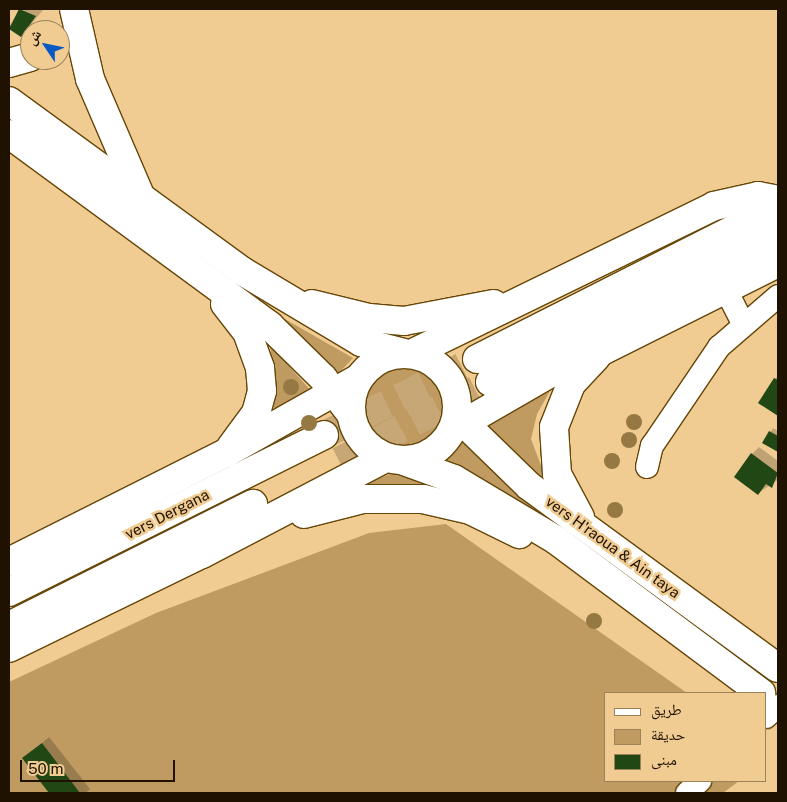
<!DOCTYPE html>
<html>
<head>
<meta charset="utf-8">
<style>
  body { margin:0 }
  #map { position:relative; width:787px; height:802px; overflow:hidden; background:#f0cc92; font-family:"Public Sans","Noto Naskh Arabic",sans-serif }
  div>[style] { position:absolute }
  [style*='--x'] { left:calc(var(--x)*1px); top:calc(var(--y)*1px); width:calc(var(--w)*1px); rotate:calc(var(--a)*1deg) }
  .green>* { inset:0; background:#bf9b61 }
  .round { border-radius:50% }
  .shadow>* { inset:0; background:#0003 }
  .building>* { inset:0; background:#214715 }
  .highway-tunnel>* { height:28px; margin-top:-14px; transform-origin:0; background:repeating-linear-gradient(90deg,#c6a775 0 28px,transparent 0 42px) }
  .roads { filter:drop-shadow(1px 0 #654606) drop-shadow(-1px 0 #654606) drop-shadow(0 1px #654606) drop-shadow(0 -1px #654606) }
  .street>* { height:22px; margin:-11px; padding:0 11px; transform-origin:11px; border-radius:11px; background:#fff }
  .secondary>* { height:28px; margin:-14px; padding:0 14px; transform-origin:14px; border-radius:14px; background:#fff }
  .highway>* { height:28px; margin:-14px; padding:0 14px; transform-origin:14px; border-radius:14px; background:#fff }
  .highway>.ring { margin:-14px; padding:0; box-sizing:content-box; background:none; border:28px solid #fff; border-radius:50% }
  .trees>* { width:16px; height:16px; margin:-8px; border-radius:50%; background:#967842 }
  span { translate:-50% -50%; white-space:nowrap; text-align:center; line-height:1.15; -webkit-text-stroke:5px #f0cc92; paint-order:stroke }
  .street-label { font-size:15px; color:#1f1200 }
  .frame { position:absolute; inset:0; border:10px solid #1f1200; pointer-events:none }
  .legend { position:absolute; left:604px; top:692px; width:162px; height:90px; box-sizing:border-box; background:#f0cc92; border:1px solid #9c8258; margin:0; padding:6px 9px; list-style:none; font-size:15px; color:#1f1200 }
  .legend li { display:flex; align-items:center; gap:10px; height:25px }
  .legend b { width:25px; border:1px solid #9c8258 }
  .north { position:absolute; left:20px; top:20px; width:50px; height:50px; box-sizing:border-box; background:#f0cc92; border:1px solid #9c8258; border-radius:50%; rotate:304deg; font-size:14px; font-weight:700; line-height:20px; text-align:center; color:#1f1200 }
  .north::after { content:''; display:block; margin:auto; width:18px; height:22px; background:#0a59c3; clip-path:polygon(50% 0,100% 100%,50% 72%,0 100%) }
  .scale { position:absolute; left:20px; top:760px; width:155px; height:22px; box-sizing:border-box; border:2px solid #1f1200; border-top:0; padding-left:6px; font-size:15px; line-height:18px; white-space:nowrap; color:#1f1200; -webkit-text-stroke:4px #f0cc92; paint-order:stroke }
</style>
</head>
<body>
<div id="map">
  <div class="green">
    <i style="clip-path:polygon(276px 314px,353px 358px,337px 375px)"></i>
    <i style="clip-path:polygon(270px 345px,312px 392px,274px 415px,274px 378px)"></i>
    <i class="round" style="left:365px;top:369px;width:78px;height:78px"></i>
    <i style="clip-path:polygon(550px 391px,537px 414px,531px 439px,548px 484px,522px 464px,488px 425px)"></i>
    <i style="clip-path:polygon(464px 440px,535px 510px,444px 463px)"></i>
    <i style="clip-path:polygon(397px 471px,418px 476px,476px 503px,328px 500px)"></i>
    <i style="clip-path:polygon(446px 524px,687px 693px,606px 693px,606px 781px,739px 781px,723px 793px,9px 793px,9px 682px,156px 613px,369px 533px)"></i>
  </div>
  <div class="shadow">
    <i style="clip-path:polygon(20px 9px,44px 9px,21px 36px,9px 27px)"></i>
    <i style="clip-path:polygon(778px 375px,778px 415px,759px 402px)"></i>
    <i style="clip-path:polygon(773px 428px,778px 431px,778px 451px,764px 442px)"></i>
    <i style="clip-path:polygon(759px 447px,778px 461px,778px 480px,758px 493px,752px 454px)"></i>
    <i style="clip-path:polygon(49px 737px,90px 789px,86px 793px,51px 793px,24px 759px)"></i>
  </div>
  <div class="building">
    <i style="clip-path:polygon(19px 9px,36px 16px,21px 37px,9px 29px)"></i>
    <i style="clip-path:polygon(774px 378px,778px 380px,778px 416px,758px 403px)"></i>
    <i style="clip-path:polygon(769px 431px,778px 436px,778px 452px,762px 443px)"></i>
    <i style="clip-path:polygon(751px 453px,778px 473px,772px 488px,766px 484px,758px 495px,734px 477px)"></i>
    <i style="clip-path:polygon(42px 743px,80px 793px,49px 793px,22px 758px)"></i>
  </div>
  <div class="highway-tunnel">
    <i style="--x:324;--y:435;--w:171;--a:-26.4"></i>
    <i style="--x:339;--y:461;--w:170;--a:-27.6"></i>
  </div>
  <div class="roads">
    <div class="street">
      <i style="--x:725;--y:288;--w:38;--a:63"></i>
      <i style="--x:647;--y:467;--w:22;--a:-77"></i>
      <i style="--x:652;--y:446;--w:120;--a:-55.9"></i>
      <i style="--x:719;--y:347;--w:78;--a:-40.8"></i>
      <i style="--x:766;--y:717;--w:16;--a:-43"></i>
      <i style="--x:687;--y:793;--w:18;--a:-43"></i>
    </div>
    <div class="secondary">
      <i style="--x:74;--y:9;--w:72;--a:77.1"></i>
      <i style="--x:90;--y:79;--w:126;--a:66.7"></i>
      <i style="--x:9;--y:63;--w:22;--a:-16"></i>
    </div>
    <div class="highway">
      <i style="--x:9;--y:101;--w:288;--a:36.1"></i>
      <i style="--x:242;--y:271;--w:139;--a:30.8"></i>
      <i style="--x:361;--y:342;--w:44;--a:14.3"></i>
      <i style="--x:9;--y:134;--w:323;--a:36.3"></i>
      <i style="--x:269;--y:325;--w:76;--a:44.5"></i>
      <i style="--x:323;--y:378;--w:46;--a:52.1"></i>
      <i style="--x:225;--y:304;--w:36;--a:52"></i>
      <i style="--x:247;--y:332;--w:38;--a:70"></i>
      <i style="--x:260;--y:368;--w:23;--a:85"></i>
      <i style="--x:262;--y:391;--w:23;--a:105"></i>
      <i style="--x:256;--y:413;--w:42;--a:126.3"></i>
      <i style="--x:312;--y:304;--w:59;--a:13.8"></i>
      <i style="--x:369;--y:318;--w:35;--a:5"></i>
      <i style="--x:404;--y:321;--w:91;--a:-10.8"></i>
      <i class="ring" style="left:351px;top:354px;width:78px;height:78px"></i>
      <i style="--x:411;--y:354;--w:337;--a:-26"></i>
      <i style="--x:714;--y:206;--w:45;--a:-12.8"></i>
      <i style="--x:758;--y:196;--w:20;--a:11"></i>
      <i style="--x:477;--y:359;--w:337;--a:-26.8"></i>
      <i style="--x:490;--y:382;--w:323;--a:-27"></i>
      <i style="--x:457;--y:416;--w:100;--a:44.2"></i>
      <i style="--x:529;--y:486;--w:308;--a:36.2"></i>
      <i style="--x:452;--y:430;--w:134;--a:-30"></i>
      <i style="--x:568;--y:363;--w:38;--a:-20"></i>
      <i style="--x:604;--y:350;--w:195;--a:-26.6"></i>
      <i style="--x:404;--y:461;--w:53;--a:19.8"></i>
      <i style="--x:454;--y:479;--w:119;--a:30.9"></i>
      <i style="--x:556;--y:540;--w:256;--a:36.7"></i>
      <i style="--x:304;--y:514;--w:61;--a:-14.3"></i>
      <i style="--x:363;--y:499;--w:60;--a:0"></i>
      <i style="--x:423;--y:499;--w:48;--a:13.2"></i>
      <i style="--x:470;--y:510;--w:55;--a:26.1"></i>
      <i style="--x:580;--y:517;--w:49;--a:-118.1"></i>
      <i style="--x:557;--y:474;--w:47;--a:-93.7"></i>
      <i style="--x:554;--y:427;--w:46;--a:-68.4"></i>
      <i style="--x:571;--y:384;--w:37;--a:-47"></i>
      <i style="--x:9;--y:562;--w:243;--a:-26.7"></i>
      <i style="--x:226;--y:453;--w:153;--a:-29.4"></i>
      <i style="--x:9;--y:592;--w:352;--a:-26.5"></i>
      <i style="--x:9;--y:626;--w:273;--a:-26.6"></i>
      <i style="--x:9;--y:648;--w:215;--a:-26"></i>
      <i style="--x:202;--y:554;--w:208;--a:-27.6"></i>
    </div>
  </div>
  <div class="trees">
    <i style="left:291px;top:387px"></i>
    <i style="left:634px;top:422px"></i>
    <i style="left:309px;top:423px"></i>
    <i style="left:629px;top:440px"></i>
    <i style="left:612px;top:461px"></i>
    <i style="left:615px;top:510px"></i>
    <i style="left:594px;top:621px"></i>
  </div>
  <div class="street-label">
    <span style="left:167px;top:514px;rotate:-27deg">vers Dergana</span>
    <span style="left:613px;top:547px;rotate:36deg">vers H'raoua &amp; Ain taya</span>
  </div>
  <div class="frame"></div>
  <ul class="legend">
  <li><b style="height:6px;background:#fff"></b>طريق</li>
  <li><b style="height:14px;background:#bf9b61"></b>حديقة</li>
  <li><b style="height:14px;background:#214715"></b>مبنى</li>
  </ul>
  <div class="north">ش</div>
  <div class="scale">50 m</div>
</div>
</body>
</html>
